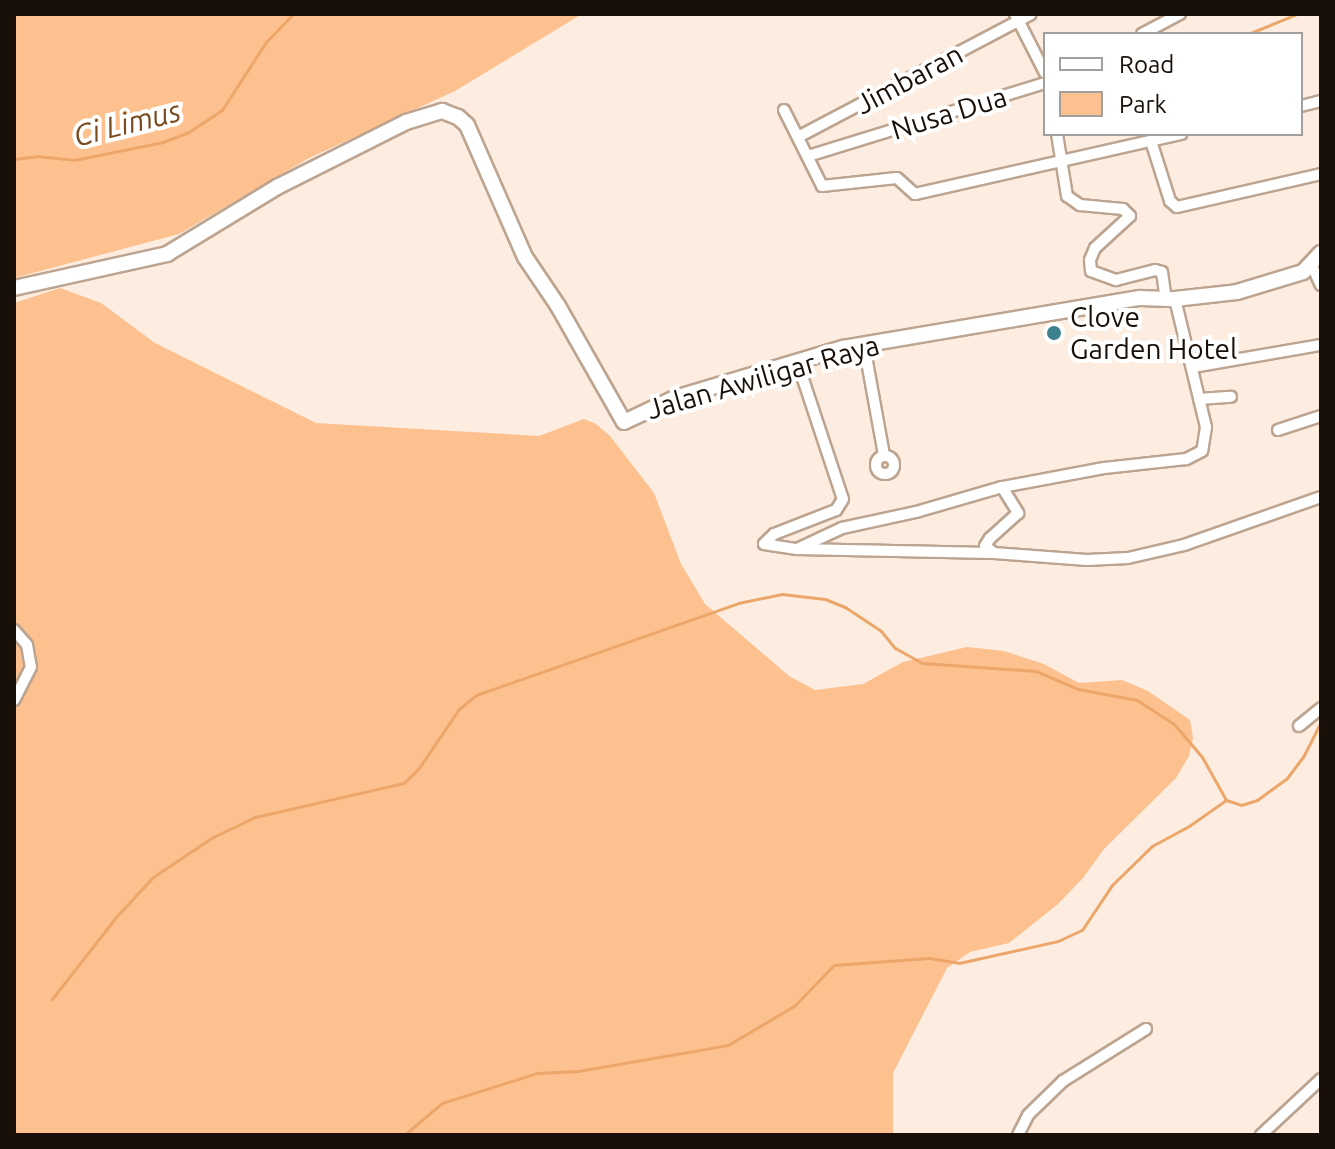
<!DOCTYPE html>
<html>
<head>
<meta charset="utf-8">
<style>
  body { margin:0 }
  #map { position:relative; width:1335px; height:1149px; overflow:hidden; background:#fdede0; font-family:Ubuntu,sans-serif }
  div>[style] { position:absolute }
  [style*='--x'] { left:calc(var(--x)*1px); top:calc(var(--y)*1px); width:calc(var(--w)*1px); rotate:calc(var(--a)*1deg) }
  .green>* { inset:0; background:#fdc190 }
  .stream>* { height:3px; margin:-1.5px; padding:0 1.5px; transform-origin:1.5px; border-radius:1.5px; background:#eda66a }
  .roads { filter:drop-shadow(2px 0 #bca490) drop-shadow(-2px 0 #bca490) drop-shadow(0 2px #bca490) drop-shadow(0 -2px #bca490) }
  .street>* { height:10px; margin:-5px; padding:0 5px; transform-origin:5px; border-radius:5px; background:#fff }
  .street>.ring { margin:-5px; padding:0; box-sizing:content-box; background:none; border:10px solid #fff; border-radius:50% }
  .secondary>* { height:14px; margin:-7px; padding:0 7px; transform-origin:7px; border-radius:7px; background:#fff }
  .dots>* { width:22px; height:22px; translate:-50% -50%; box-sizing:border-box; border:4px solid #fff; border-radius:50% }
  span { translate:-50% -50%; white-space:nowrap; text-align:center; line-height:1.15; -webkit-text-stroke:8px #fff; paint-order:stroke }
  .street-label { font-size:28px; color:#170f08 }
  .poi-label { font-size:28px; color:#170f08 }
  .left { translate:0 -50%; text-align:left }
  .water-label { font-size:30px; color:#794a1f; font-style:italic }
  .frame { position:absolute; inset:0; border:16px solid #170f08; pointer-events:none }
  .legend { position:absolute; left:1043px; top:32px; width:260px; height:104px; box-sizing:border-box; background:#fff; border:2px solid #a29f9c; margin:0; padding:10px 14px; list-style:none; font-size:24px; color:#170f08 }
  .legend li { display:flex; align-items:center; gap:16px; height:40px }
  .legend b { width:40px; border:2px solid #a29f9c }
</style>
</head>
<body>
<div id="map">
  <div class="green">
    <i style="clip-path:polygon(14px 14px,582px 14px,455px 91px,309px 158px,179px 234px,14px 278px)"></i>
    <i style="clip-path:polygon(60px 288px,101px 303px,155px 343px,316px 423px,539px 436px,584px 419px,596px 424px,610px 436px,654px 493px,681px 564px,705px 604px,789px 676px,815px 690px,863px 684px,903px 662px,967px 647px,1004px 651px,1044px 664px,1079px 683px,1122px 680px,1148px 691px,1190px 720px,1193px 738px,1189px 756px,1176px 778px,1104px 849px,1083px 878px,1058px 904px,1009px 943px,970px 952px,947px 968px,893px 1073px,893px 1135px,14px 1135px,14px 303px)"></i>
  </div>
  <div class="stream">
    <i style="--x:1248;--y:34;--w:53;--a:-22.2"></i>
    <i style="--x:14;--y:159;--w:23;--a:-7"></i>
    <i style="--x:37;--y:156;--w:37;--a:6"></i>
    <i style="--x:74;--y:160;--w:91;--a:-11.4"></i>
    <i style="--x:163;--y:142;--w:26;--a:-21"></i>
    <i style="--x:187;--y:133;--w:42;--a:-33.3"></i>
    <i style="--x:222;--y:110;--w:81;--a:-57.1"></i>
    <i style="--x:266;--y:42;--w:39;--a:-46"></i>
    <i style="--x:52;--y:999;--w:104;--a:-52"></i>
    <i style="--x:116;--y:917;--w:54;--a:-47.2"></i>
    <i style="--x:153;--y:877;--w:72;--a:-33.7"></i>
    <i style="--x:213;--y:837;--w:47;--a:-25.5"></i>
    <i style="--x:255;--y:817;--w:153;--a:-12.9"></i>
    <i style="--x:404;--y:783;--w:21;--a:-45"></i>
    <i style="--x:419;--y:768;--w:71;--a:-55.9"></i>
    <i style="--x:459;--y:709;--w:22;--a:-39"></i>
    <i style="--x:476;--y:695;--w:278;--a:-19.3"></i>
    <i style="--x:738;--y:603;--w:45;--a:-11.6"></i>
    <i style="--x:782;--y:594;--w:43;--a:6.6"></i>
    <i style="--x:825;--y:599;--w:22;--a:22"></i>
    <i style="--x:845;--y:607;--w:43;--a:33.7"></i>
    <i style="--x:881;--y:631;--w:22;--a:51"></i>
    <i style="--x:895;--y:648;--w:31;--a:29"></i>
    <i style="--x:922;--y:663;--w:114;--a:4"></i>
    <i style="--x:1036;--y:671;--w:46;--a:23.2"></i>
    <i style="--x:1078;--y:689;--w:60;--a:10.6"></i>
    <i style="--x:1137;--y:700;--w:44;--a:33"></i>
    <i style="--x:1174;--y:724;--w:43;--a:49.7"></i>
    <i style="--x:1202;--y:757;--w:49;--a:60.8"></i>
    <i style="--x:1226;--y:800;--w:16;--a:18"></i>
    <i style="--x:1241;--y:805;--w:17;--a:-17"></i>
    <i style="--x:1257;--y:800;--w:37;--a:-36"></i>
    <i style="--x:1287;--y:778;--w:26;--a:-53"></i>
    <i style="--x:1303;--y:757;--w:39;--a:-63"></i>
    <i style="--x:404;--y:1135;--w:50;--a:-40.1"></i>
    <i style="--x:442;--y:1103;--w:100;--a:-17.5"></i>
    <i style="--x:537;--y:1073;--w:41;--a:-2.8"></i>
    <i style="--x:578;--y:1071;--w:152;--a:-9.8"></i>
    <i style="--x:728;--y:1045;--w:77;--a:-30.6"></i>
    <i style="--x:794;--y:1006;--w:57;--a:-45.7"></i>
    <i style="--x:834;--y:965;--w:95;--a:-4.2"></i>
    <i style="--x:929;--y:958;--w:30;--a:9"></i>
    <i style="--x:959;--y:963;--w:101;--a:-12.5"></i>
    <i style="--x:1058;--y:941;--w:26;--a:-25"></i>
    <i style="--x:1082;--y:930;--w:54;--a:-56.3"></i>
    <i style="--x:1112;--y:885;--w:56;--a:-44.3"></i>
    <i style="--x:1152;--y:846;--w:42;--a:-28.4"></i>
    <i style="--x:1189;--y:826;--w:45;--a:-35.1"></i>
  </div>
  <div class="roads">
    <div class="street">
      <i style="--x:1015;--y:14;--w:66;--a:63"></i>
      <i style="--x:1142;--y:34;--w:43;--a:-27.8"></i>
      <i style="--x:1301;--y:106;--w:21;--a:-14"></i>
      <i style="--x:784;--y:110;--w:85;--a:63.4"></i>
      <i style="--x:822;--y:186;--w:75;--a:-6.1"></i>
      <i style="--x:897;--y:178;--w:24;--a:42"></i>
      <i style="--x:915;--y:194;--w:273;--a:-12.7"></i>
      <i style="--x:1057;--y:134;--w:63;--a:80.8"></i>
      <i style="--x:1067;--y:196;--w:16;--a:35"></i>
      <i style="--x:1080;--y:205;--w:43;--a:5.3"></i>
      <i style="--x:1123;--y:209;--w:10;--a:45"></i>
      <i style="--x:1130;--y:216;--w:47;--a:137.6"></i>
      <i style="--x:1095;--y:248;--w:13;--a:113"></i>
      <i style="--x:1090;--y:260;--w:11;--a:85"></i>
      <i style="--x:1091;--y:271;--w:27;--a:20"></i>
      <i style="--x:1116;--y:280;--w:40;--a:-14.4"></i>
      <i style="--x:1155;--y:270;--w:7;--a:16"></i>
      <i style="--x:1162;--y:272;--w:27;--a:82"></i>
      <i style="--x:798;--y:137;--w:263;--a:-27.8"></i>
      <i style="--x:1151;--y:141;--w:63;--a:72.4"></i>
      <i style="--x:1170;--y:201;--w:9;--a:41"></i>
      <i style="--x:1177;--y:207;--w:148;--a:-12.9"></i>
      <i style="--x:808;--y:156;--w:248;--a:-17.1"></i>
      <i style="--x:1312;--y:266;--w:21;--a:65"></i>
      <i style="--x:1175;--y:299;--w:132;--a:76.4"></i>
      <i style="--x:1206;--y:427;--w:24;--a:99"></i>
      <i style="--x:1202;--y:451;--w:18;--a:153"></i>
      <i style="--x:1186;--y:459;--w:82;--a:173.7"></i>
      <i style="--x:1104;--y:468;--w:104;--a:169.4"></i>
      <i style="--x:1002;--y:487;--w:31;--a:58"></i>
      <i style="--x:1018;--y:513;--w:38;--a:138"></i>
      <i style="--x:990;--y:538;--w:9;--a:122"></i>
      <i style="--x:985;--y:546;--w:11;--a:38"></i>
      <i style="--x:994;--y:553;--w:93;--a:4.3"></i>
      <i style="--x:1087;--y:560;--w:41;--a:-2.8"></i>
      <i style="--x:1128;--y:558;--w:57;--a:-13.1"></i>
      <i style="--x:1184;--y:545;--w:145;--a:-19.3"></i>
      <i style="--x:864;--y:345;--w:112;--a:79.7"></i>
      <i style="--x:797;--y:361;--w:145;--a:71.6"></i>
      <i style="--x:843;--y:499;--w:13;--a:122"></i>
      <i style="--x:836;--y:510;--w:66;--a:158.8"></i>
      <i style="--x:774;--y:534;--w:14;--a:135"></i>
      <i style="--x:764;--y:544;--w:33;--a:9"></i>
      <i style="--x:797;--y:549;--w:195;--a:1.2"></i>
      <i style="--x:1193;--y:367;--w:130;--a:-9.8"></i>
      <i style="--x:1199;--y:399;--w:32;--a:-4"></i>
      <i style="--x:1278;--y:430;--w:45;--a:-18"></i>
      <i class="ring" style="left:876px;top:456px;width:8px;height:8px"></i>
      <i style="--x:797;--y:549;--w:50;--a:-25"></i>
      <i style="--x:842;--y:528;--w:76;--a:-12.2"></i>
      <i style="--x:916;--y:512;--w:90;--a:-16.2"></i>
      <i style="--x:14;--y:630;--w:20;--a:49"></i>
      <i style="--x:27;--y:645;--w:22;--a:80"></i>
      <i style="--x:31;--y:667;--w:37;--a:117"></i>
      <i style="--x:1299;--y:726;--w:28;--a:-39"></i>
      <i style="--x:1018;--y:1135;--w:22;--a:-63"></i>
      <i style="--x:1028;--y:1115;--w:49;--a:-44.2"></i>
      <i style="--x:1063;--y:1081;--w:98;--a:-32.1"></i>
      <i style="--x:1261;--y:1135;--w:82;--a:-43"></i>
    </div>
    <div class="secondary">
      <i style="--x:14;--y:288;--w:157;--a:-12.5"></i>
      <i style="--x:167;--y:254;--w:129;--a:-31.3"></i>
      <i style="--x:277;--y:187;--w:144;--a:-26.7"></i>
      <i style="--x:406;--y:122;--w:38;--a:-17"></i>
      <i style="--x:442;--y:111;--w:17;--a:21"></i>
      <i style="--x:458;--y:117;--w:12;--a:42"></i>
      <i style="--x:467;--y:125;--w:144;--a:66.3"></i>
      <i style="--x:525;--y:257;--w:59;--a:56"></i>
      <i style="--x:558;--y:306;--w:133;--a:60.4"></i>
      <i style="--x:624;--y:422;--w:56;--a:-25.2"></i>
      <i style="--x:675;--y:398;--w:175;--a:-16.6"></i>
      <i style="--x:843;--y:348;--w:301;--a:-9.6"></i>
      <i style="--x:1140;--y:298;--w:35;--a:2"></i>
      <i style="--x:1175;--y:299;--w:62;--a:-6.4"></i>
      <i style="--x:1237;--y:292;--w:69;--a:-16.9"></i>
      <i style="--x:1303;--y:272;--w:26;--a:-47"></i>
    </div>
  </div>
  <div class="dots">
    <i style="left:1054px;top:333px;background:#3c818d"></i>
  </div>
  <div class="street-label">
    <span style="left:909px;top:79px;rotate:-28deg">Jimbaran</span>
    <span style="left:949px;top:113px;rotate:-17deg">Nusa Dua</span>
    <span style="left:763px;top:377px;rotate:-16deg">Jalan Awiligar Raya</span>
  </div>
  <div class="poi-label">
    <span class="left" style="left:1070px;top:333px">Clove<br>Garden Hotel</span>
  </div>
  <div class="water-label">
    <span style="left:127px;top:123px;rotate:-14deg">Ci Limus</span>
  </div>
  <div class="frame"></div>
  <ul class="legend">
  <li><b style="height:10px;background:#fff"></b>Road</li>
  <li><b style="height:22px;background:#fdc190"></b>Park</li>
  </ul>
</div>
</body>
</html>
